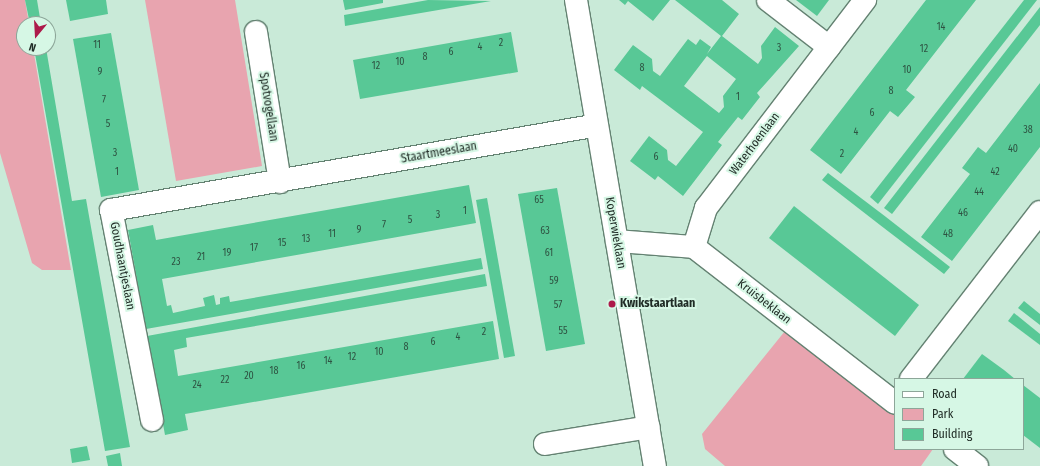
<!DOCTYPE html>
<html>
<head>
<meta charset="utf-8">
<style>
  body { margin:0 }
  #map { position:relative; width:1040px; height:466px; overflow:hidden; background:#c9ead8; font-family:"Fira Sans Condensed",sans-serif }
  div>[style] { position:absolute }
  [style*='--x'] { left:calc(var(--x)*1px); top:calc(var(--y)*1px); width:calc(var(--w)*1px); rotate:calc(var(--a)*1deg) }
  .green>* { inset:0; background:#e8a4af }
  .building>* { inset:0; background:#58c896 }
  .roads { filter:drop-shadow(1px 0 #648272) drop-shadow(-1px 0 #648272) drop-shadow(0 1px #648272) drop-shadow(0 -1px #648272) }
  .minor>* { height:22px; margin:-11px; padding:0 11px; transform-origin:11px; border-radius:11px; background:#fff }
  .dots>* { width:11px; height:11px; translate:-50% -50%; box-sizing:border-box; border:2px solid #d6f7e5; border-radius:50% }
  span { translate:-50% -50%; white-space:nowrap; text-align:center; line-height:1.15; -webkit-text-stroke:4px #d6f7e5; paint-order:stroke }
  .number-label { font-size:10px; color:#2e5342 }
  .number-label span { -webkit-text-stroke-width:0 }
  .street-label { font-size:12px; color:#202c26 }
  .poi-label { font-size:12px; color:#202c26; font-weight:700 }
  .left { translate:0 -50%; text-align:left }
  .legend { position:absolute; left:894px; top:378px; width:130px; height:72px; box-sizing:border-box; background:#d6f7e5; border:1px solid #8da699; margin:0; padding:5px 7px; list-style:none; font-size:12px; color:#202c26 }
  .legend li { display:flex; align-items:center; gap:8px; height:20px }
  .legend b { width:20px; border:1px solid #8da699 }
  .north { position:absolute; left:16px; top:16px; width:40px; height:40px; box-sizing:border-box; background:#d6f7e5; border:1px solid #8da699; border-radius:50%; rotate:198deg; font-size:11px; font-weight:700; line-height:16px; text-align:center; color:#202c26 }
  .north::after { content:''; display:block; margin:auto; width:14px; height:18px; background:#ad1b4b; clip-path:polygon(50% 0,100% 100%,50% 72%,0 100%) }
</style>
</head>
<body>
<div id="map">
  <div class="green">
    <i style="clip-path:polygon(0 0,25px 0,29px 24px,24px 24px,24px 48px,33px 48px,71px 270px,42px 270px,32px 263px,0 153px)"></i>
    <i style="clip-path:polygon(145px 0,235px 0,262px 166px,176px 181px)"></i>
    <i style="clip-path:polygon(785px 331px,895px 413px,895px 449px,933px 449px,921px 466px,725px 466px,705px 449px,702px 434px)"></i>
  </div>
  <div class="building">
    <i style="clip-path:polygon(25px 0,37px 0,41px 24px,30px 24px)"></i>
    <i style="clip-path:polygon(66px 0,106px 0,108px 14px,70px 21px)"></i>
    <i style="clip-path:polygon(343px 0,383px 0,383px 3px,345px 10px)"></i>
    <i style="clip-path:polygon(428px 0,491px 1px,345px 26px,344px 15px)"></i>
    <i style="clip-path:polygon(619px 0,670px 0,653px 21px,628px 1px,625px 5px)"></i>
    <i style="clip-path:polygon(evenodd,675px 0,722px 0,739px 14px,722px 36px,758px 64px,762px 58px,761px 46px,775px 27px,799px 46px,757px 93px,760px 97px,742px 120px,738px 117px,718px 142px,722px 145px,683px 196px,658px 176px,655px 180px,630px 161px,649px 136px,667px 150px,668px 160px,676px 166px,703px 132px,642px 86px,640px 90px,614px 70px,633px 45px,652px 59px,653px 71px,660px 76px,688px 39px,696px 45px,700px 39px,711px 47px,707px 54px,721px 36px,675px 0,707px 56px,736px 79px,723px 96px,724px 107px,719px 113px,684px 86px,707px 56px)"></i>
    <i style="clip-path:polygon(796px 0,829px 0,817px 16px)"></i>
    <i style="clip-path:polygon(926px 0,976px 0,906px 90px,915px 97px,898px 117px,890px 111px,841px 174px,810px 150px)"></i>
    <i style="clip-path:polygon(1024px 0,1037px 0,878px 204px,870px 197px)"></i>
    <i style="clip-path:polygon(1040px 7px,1040px 25px,892px 214px,884px 208px)"></i>
    <i style="clip-path:polygon(511px 32px,518px 72px,360px 99px,353px 60px)"></i>
    <i style="clip-path:polygon(111px 33px,139px 190px,101px 197px,73px 39px)"></i>
    <i style="clip-path:polygon(34px 48px,46px 48px,72px 201px,86px 199px,130px 447px,105px 451px)"></i>
    <i style="clip-path:polygon(1040px 83px,1040px 147px,952px 261px,921px 237px,970px 174px,962px 168px,978px 147px,986px 153px)"></i>
    <i style="clip-path:polygon(828px 173px,886px 217px,950px 267px,944px 274px,880px 225px,822px 180px)"></i>
    <i style="clip-path:polygon(469px 185px,476px 223px,162px 279px,167px 306px,171px 305px,173px 313px,205px 306px,203px 298px,214px 295px,216px 305px,220px 304px,220px 298px,229px 296px,230px 302px,481px 258px,483px 269px,146px 329px,128px 230px,153px 225px,156px 240px)"></i>
    <i style="clip-path:polygon(557px 188px,585px 344px,546px 351px,518px 194px)"></i>
    <i style="clip-path:polygon(487px 198px,515px 356px,504px 358px,476px 200px)"></i>
    <i style="clip-path:polygon(794px 206px,919px 305px,895px 336px,769px 238px)"></i>
    <i style="clip-path:polygon(485px 274px,487px 286px,186px 338px,187px 347px,174px 350px,178px 376px,493px 321px,499px 359px,185px 414px,188px 430px,165px 435px,147px 336px)"></i>
    <i style="clip-path:polygon(1024px 301px,1040px 314px,1040px 325px,1018px 308px)"></i>
    <i style="clip-path:polygon(1014px 313px,1040px 334px,1040px 345px,1008px 321px)"></i>
    <i style="clip-path:polygon(982px 354px,1004px 370px,1015px 379px,963px 379px)"></i>
    <i style="clip-path:polygon(1023px 385px,1040px 398px,1040px 448px,1023px 435px)"></i>
    <i style="clip-path:polygon(87px 446px,90px 460px,72px 463px,70px 449px)"></i>
    <i style="clip-path:polygon(120px 453px,122px 466px,108px 466px,106px 456px)"></i>
  </div>
  <div class="roads">
    <div class="minor">
      <i style="--x:576;--y:0;--w:473;--a:80.4"></i>
      <i style="--x:768;--y:0;--w:77;--a:37.6"></i>
      <i style="--x:256;--y:32;--w:152;--a:80.9"></i>
      <i style="--x:617;--y:241;--w:77;--a:4.5"></i>
      <i style="--x:694;--y:247;--w:254;--a:37.8"></i>
      <i style="--x:694;--y:247;--w:41;--a:-72.9"></i>
      <i style="--x:706;--y:208;--w:262;--a:-52.6"></i>
      <i style="--x:911;--y:379;--w:211;--a:-52.3"></i>
      <i style="--x:152;--y:420;--w:214;--a:-101"></i>
      <i style="--x:111;--y:210;--w:493;--a:-9.9"></i>
      <i style="--x:545;--y:444;--w:105;--a:-9.3"></i>
      <i style="--x:955;--y:449;--w:28;--a:38"></i>
    </div>
  </div>
  <div class="dots">
    <i style="left:612px;top:304px;background:#ad1b4b"></i>
  </div>
  <div class="number-label">
    <span style="left:941px;top:28px">14</span>
    <span style="left:501px;top:44px">2</span>
    <span style="left:97px;top:46px">11</span>
    <span style="left:480px;top:48px">4</span>
    <span style="left:779px;top:49px">3</span>
    <span style="left:924px;top:50px">12</span>
    <span style="left:451px;top:53px">6</span>
    <span style="left:425px;top:58px">8</span>
    <span style="left:400px;top:63px">10</span>
    <span style="left:376px;top:67px">12</span>
    <span style="left:642px;top:69px">8</span>
    <span style="left:907px;top:71px">10</span>
    <span style="left:100px;top:73px">9</span>
    <span style="left:891px;top:92px">8</span>
    <span style="left:738px;top:98px">1</span>
    <span style="left:104px;top:101px">7</span>
    <span style="left:872px;top:114px">6</span>
    <span style="left:108px;top:125px">5</span>
    <span style="left:1028px;top:131px">38</span>
    <span style="left:856px;top:133px">4</span>
    <span style="left:1013px;top:150px">40</span>
    <span style="left:115px;top:154px">3</span>
    <span style="left:842px;top:155px">2</span>
    <span style="left:656px;top:158px">6</span>
    <span style="left:117px;top:173px">1</span>
    <span style="left:995px;top:173px">42</span>
    <span style="left:979px;top:193px">44</span>
    <span style="left:539px;top:201px">65</span>
    <span style="left:465px;top:212px">1</span>
    <span style="left:963px;top:214px">46</span>
    <span style="left:438px;top:216px">3</span>
    <span style="left:410px;top:221px">5</span>
    <span style="left:384px;top:226px">7</span>
    <span style="left:359px;top:231px">9</span>
    <span style="left:545px;top:232px">63</span>
    <span style="left:332px;top:235px">11</span>
    <span style="left:948px;top:235px">48</span>
    <span style="left:306px;top:240px">13</span>
    <span style="left:282px;top:244px">15</span>
    <span style="left:254px;top:249px">17</span>
    <span style="left:227px;top:254px">19</span>
    <span style="left:549px;top:254px">61</span>
    <span style="left:201px;top:258px">21</span>
    <span style="left:176px;top:263px">23</span>
    <span style="left:554px;top:282px">59</span>
    <span style="left:558px;top:306px">57</span>
    <span style="left:563px;top:332px">55</span>
    <span style="left:484px;top:333px">2</span>
    <span style="left:458px;top:338px">4</span>
    <span style="left:433px;top:343px">6</span>
    <span style="left:406px;top:348px">8</span>
    <span style="left:379px;top:353px">10</span>
    <span style="left:352px;top:358px">12</span>
    <span style="left:328px;top:362px">14</span>
    <span style="left:301px;top:367px">16</span>
    <span style="left:274px;top:372px">18</span>
    <span style="left:249px;top:377px">20</span>
    <span style="left:225px;top:381px">22</span>
    <span style="left:197px;top:386px">24</span>
  </div>
  <div class="street-label">
    <span style="left:268px;top:107px;rotate:81deg">Spotvogellaan</span>
    <span style="left:755px;top:144px;rotate:-53deg">Waterhoenlaan</span>
    <span style="left:439px;top:153px;rotate:-10deg">Staartmeeslaan</span>
    <span style="left:615px;top:233px;rotate:80deg">Koperwieklaan</span>
    <span style="left:122px;top:266px;rotate:79deg">Goudhaantjeslaan</span>
    <span style="left:764px;top:302px;rotate:38deg">Kruisbeklaan</span>
  </div>
  <div class="poi-label">
    <span class="left" style="left:620px;top:304px">Kwikstaartlaan</span>
  </div>
  <ul class="legend">
  <li><b style="height:5px;background:#fff"></b>Road</li>
  <li><b style="height:11px;background:#e8a4af"></b>Park</li>
  <li><b style="height:11px;background:#58c896"></b>Building</li>
  </ul>
  <div class="north">N</div>
</div>
</body>
</html>
